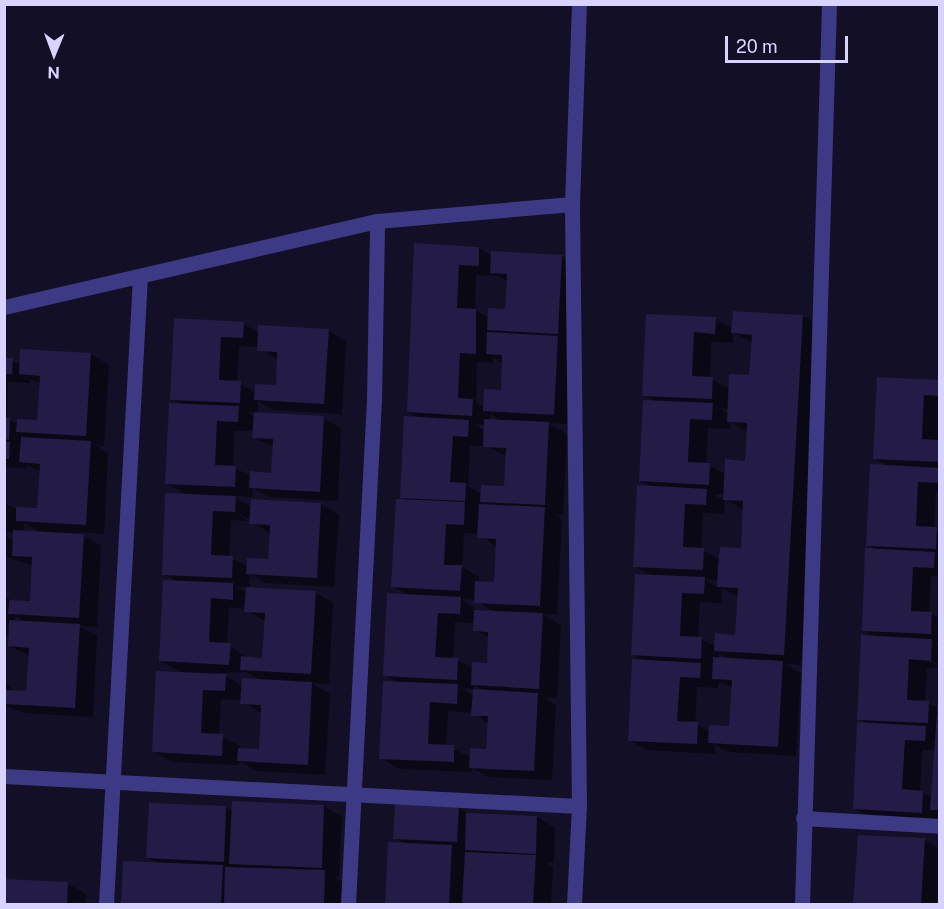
<!DOCTYPE html>
<html>
<head>
<meta charset="utf-8">
<style>
  body { margin:0 }
  #map { position:relative; width:944px; height:909px; overflow:hidden; background:#130f26; font-family:"Public Sans",sans-serif }
  div>[style] { position:absolute }
  [style*='--x'] { left:calc(var(--x)*1px); top:calc(var(--y)*1px); width:calc(var(--w)*1px); rotate:calc(var(--a)*1deg) }
  .shadow>* { inset:0; background:#0007 }
  .building>* { inset:0; background:#241b47 }
  .minor>* { height:15px; margin:-7.5px; padding:0 7.5px; transform-origin:7.5px; border-radius:7.5px; background:#3d3a85 }
  span { translate:-50% -50%; white-space:nowrap; text-align:center; line-height:1.15; -webkit-text-stroke:5px #130f26; paint-order:stroke }
  .frame { position:absolute; inset:0; border:6px solid #d9d4ff; pointer-events:none }
  .north { position:absolute; left:24px; top:24px; width:60px; height:60px; -webkit-text-stroke:4px #130f26; paint-order:stroke; rotate:181deg; font-size:16px; font-weight:700; line-height:24px; text-align:center; color:#d9d4ff }
  .north::after { content:''; display:block; margin:auto; width:21px; height:27px; background:#d9d4ff; clip-path:polygon(50% 0,100% 100%,50% 72%,0 100%) }
  .scale { position:absolute; left:725px; top:36px; width:123px; height:27px; box-sizing:border-box; border:3px solid #d9d4ff; border-top:0; padding-left:8px; font-size:18px; line-height:21px; white-space:nowrap; color:#d9d4ff; -webkit-text-stroke:4px #130f26; paint-order:stroke }
</style>
</head>
<body>
<div id="map">
  <div class="shadow">
    <i style="clip-path:polygon(evenodd,416px 245px,479px 248px,492px 256px,562px 256px,580px 267px,572px 424px,547px 423px,567px 434px,563px 515px,554px 514px,562px 519px,557px 615px,542px 614px,561px 625px,557px 698px,543px 697px,556px 705px,552px 780px,489px 777px,472px 767px,472px 772px,399px 769px,381px 758px,399px 683px,384px 675px,409px 596px,393px 586px,409px 501px,401px 497px,421px 419px,408px 412px,416px 245px,476px 275px,498px 276px,508px 282px,506px 310px,489px 318px,475px 310px,476px 275px,416px 245px,493px 357px,503px 363px,502px 392px,485px 408px,476px 402px,477px 362px,493px 363px,493px 357px,416px 245px,490px 414px,504px 422px,490px 421px,490px 414px,416px 245px,474px 424px,485px 425px,485px 431px,474px 424px,416px 245px,470px 446px,485px 446px,507px 456px,505px 488px,482px 494px,468px 486px,470px 446px,416px 245px,464px 533px,479px 534px,498px 548px,496px 583px,479px 582px,479px 577px,462px 567px,464px 533px,416px 245px,462px 599px,476px 600px,495px 613px,478px 612px,462px 599px,416px 245px,455px 622px,475px 623px,475px 630px,489px 638px,488px 665px,473px 668px,453px 659px,455px 622px,416px 245px,474px 685px,484px 691px,474px 696px,462px 688px,474px 689px,474px 685px,416px 245px,448px 711px,473px 713px,489px 724px,487px 751px,471px 757px,446px 746px,448px 711px)"></i>
    <i style="clip-path:polygon(evenodd,647px 315px,715px 319px,733px 329px,803px 316px,821px 326px,801px 665px,785px 664px,801px 673px,796px 756px,728px 752px,715px 745px,715px 754px,647px 750px,629px 740px,643px 661px,632px 654px,652px 576px,635px 566px,652px 487px,640px 481px,656px 402px,644px 395px,647px 315px,733px 333px,753px 343px,751px 376px,730px 389px,710px 379px,711px 342px,733px 343px,733px 333px,647px 315px,718px 408px,729px 409px,729px 414px,718px 408px,647px 315px,730px 422px,747px 432px,747px 462px,725px 474px,706px 464px,708px 428px,730px 429px,730px 422px,647px 315px,712px 494px,724px 494px,724px 500px,712px 494px,647px 315px,725px 499px,744px 510px,742px 549px,720px 559px,701px 550px,703px 513px,724px 514px,725px 499px,647px 315px,705px 579px,719px 580px,719px 587px,713px 584px,705px 579px,647px 315px,722px 588px,739px 597px,736px 636px,715px 646px,698px 638px,700px 602px,721px 603px,722px 588px,647px 315px,719px 653px,730px 659px,719px 659px,719px 653px,647px 315px,719px 681px,733px 688px,731px 728px,710px 731px,695px 724px,697px 687px,718px 688px,719px 681px)"></i>
    <i style="clip-path:polygon(evenodd,176px 320px,243px 323px,259px 333px,328px 330px,346px 341px,342px 414px,273px 410px,258px 401px,257px 414px,323px 418px,341px 428px,338px 501px,269px 497px,253px 488px,252px 497px,232px 496px,252px 507px,321px 504px,339px 514px,334px 587px,266px 583px,250px 574px,249px 589px,315px 592px,333px 603px,329px 684px,311px 683px,330px 694px,325px 775px,256px 771px,239px 761px,239px 765px,172px 762px,154px 752px,184px 674px,161px 661px,178px 582px,163px 574px,188px 496px,167px 483px,182px 405px,172px 399px,176px 320px,239px 346px,258px 347px,278px 360px,277px 387px,256px 392px,237px 383px,239px 346px,176px 320px,246px 412px,255px 413px,255px 417px,246px 412px,176px 320px,234px 431px,254px 431px,253px 437px,274px 447px,272px 475px,251px 476px,233px 467px,234px 431px,176px 320px,229px 507px,271px 534px,270px 561px,248px 567px,229px 557px,231px 520px,248px 521px,229px 507px,176px 320px,236px 587px,247px 587px,247px 593px,236px 587px,176px 320px,229px 607px,246px 609px,266px 622px,263px 659px,248px 658px,227px 644px,229px 607px,176px 320px,247px 672px,261px 680px,243px 686px,220px 673px,247px 672px,176px 320px,221px 699px,242px 700px,262px 714px,260px 750px,240px 749px,240px 746px,219px 735px,221px 699px)"></i>
    <i style="clip-path:polygon(evenodd,91px 354px,109px 365px,104px 446px,95px 445px,108px 453px,104px 534px,78px 532px,101px 546px,97px 627px,79px 626px,97px 636px,93px 717px,24px 713px,4px 705px,4px 682px,11px 686px,11px 692px,27px 693px,30px 656px,9px 646px,10px 637px,4px 634px,4px 596px,14px 602px,31px 603px,33px 566px,4px 556px,4px 535px,14px 541px,15px 533px,4px 532px,4px 503px,18px 510px,39px 510px,41px 472px,27px 465px,27px 468px,5px 467px,4px 480px,4px 359px,21px 364px,91px 354px,30px 379px,41px 384px,38px 421px,18px 424px,7px 419px,8px 382px,30px 383px,30px 379px,91px 354px,24px 523px,41px 533px,24px 532px,24px 523px,91px 354px,15px 616px,28px 623px,14px 622px,15px 616px)"></i>
    <i style="clip-path:polygon(evenodd,878px 378px,940px 382px,940px 492px,936px 492px,934px 528px,940px 530px,940px 577px,931px 576px,929px 613px,940px 618px,940px 643px,934px 643px,940px 646px,940px 664px,923px 658px,940px 667px,927px 669px,925px 702px,939px 708px,940px 703px,940px 822px,872px 819px,854px 808px,868px 724px,859px 719px,877px 638px,863px 630px,877px 550px,868px 545px,889px 467px,874px 458px,878px 378px,922px 750px,936px 750px,932px 797px,920px 792px,922px 750px)"></i>
    <i style="clip-path:polygon(151px 805px,226px 808px,233px 812px,324px 806px,342px 817px,339px 877px,334px 877px,351px 887px,350px 904px,123px 904px,124px 863px,160px 864px,148px 858px)"></i>
    <i style="clip-path:polygon(458px 808px,470px 814px,537px 817px,555px 828px,554px 863px,546px 863px,553px 867px,551px 904px,387px 904px,389px 844px,406px 844px,395px 838px)"></i>
    <i style="clip-path:polygon(859px 836px,925px 840px,940px 849px,940px 904px,855px 904px)"></i>
    <i style="clip-path:polygon(4px 880px,68px 884px,86px 894px,85px 904px,4px 904px)"></i>
  </div>
  <div class="building">
    <i style="clip-path:polygon(414px 243px,479px 247px,479px 266px,459px 265px,457px 308px,476px 309px,476px 354px,460px 353px,458px 398px,473px 399px,472px 416px,407px 412px)"></i>
    <i style="clip-path:polygon(491px 251px,562px 255px,558px 334px,487px 330px,488px 308px,505px 309px,507px 274px,490px 273px)"></i>
    <i style="clip-path:polygon(733px 311px,803px 315px,784px 655px,714px 651px,715px 633px,735px 635px,738px 588px,717px 587px,718px 565px,720px 547px,741px 548px,743px 501px,723px 500px,725px 459px,745px 461px,747px 423px,727px 422px,729px 374px,749px 375px,752px 335px,731px 333px)"></i>
    <i style="clip-path:polygon(646px 314px,716px 317px,715px 334px,694px 332px,692px 376px,713px 377px,712px 399px,642px 396px)"></i>
    <i style="clip-path:polygon(174px 318px,244px 322px,243px 338px,221px 337px,219px 380px,241px 381px,240px 403px,170px 400px)"></i>
    <i style="clip-path:polygon(258px 325px,329px 329px,324px 404px,254px 400px,255px 384px,276px 385px,277px 352px,257px 351px)"></i>
    <i style="clip-path:polygon(487px 332px,558px 336px,554px 415px,483px 411px,484px 389px,501px 390px,502px 355px,486px 354px)"></i>
    <i style="clip-path:polygon(20px 349px,91px 353px,86px 436px,16px 432px,17px 419px,37px 420px,40px 376px,19px 374px)"></i>
    <i style="clip-path:polygon(4px 358px,13px 358px,12px 374px,4px 374px)"></i>
    <i style="clip-path:polygon(877px 377px,940px 380px,940px 396px,924px 395px,922px 439px,940px 440px,940px 462px,873px 459px)"></i>
    <i style="clip-path:polygon(643px 400px,713px 403px,712px 420px,690px 419px,688px 462px,710px 463px,709px 485px,639px 481px)"></i>
    <i style="clip-path:polygon(169px 403px,239px 406px,238px 422px,217px 421px,215px 465px,236px 466px,235px 487px,165px 484px)"></i>
    <i style="clip-path:polygon(254px 412px,324px 416px,320px 492px,249px 488px,250px 471px,271px 473px,273px 439px,252px 438px)"></i>
    <i style="clip-path:polygon(404px 416px,469px 420px,468px 437px,453px 436px,450px 482px,466px 483px,465px 501px,400px 498px)"></i>
    <i style="clip-path:polygon(4px 418px,10px 418px,9px 440px,4px 439px)"></i>
    <i style="clip-path:polygon(484px 419px,549px 422px,545px 505px,480px 502px,481px 485px,504px 486px,506px 448px,483px 447px)"></i>
    <i style="clip-path:polygon(21px 437px,91px 441px,86px 525px,16px 521px,16px 507px,37px 508px,40px 464px,19px 462px)"></i>
    <i style="clip-path:polygon(4px 442px,10px 442px,9px 459px,4px 459px)"></i>
    <i style="clip-path:polygon(870px 464px,940px 468px,940px 483px,918px 482px,916px 526px,937px 527px,936px 549px,866px 546px)"></i>
    <i style="clip-path:polygon(637px 485px,707px 489px,706px 505px,685px 504px,683px 547px,704px 548px,703px 570px,633px 567px)"></i>
    <i style="clip-path:polygon(165px 493px,236px 496px,235px 512px,213px 511px,211px 555px,233px 556px,232px 578px,162px 575px)"></i>
    <i style="clip-path:polygon(251px 499px,321px 503px,317px 578px,246px 574px,247px 558px,268px 559px,270px 525px,249px 524px)"></i>
    <i style="clip-path:polygon(396px 499px,465px 502px,464px 525px,446px 524px,444px 565px,462px 565px,460px 591px,391px 587px)"></i>
    <i style="clip-path:polygon(479px 504px,545px 507px,540px 606px,474px 603px,475px 581px,494px 582px,496px 539px,477px 538px)"></i>
    <i style="clip-path:polygon(13px 530px,84px 534px,79px 618px,8px 614px,9px 600px,30px 601px,32px 557px,12px 556px)"></i>
    <i style="clip-path:polygon(865px 548px,935px 552px,934px 568px,913px 567px,911px 611px,932px 612px,931px 634px,862px 631px)"></i>
    <i style="clip-path:polygon(635px 574px,705px 577px,704px 594px,682px 593px,680px 636px,702px 637px,701px 659px,631px 655px)"></i>
    <i style="clip-path:polygon(163px 580px,233px 583px,233px 600px,211px 598px,209px 642px,231px 643px,229px 665px,159px 661px)"></i>
    <i style="clip-path:polygon(246px 587px,316px 591px,311px 674px,240px 670px,241px 656px,262px 658px,265px 613px,244px 612px)"></i>
    <i style="clip-path:polygon(387px 593px,461px 597px,460px 614px,438px 613px,435px 657px,458px 658px,457px 680px,383px 676px)"></i>
    <i style="clip-path:polygon(474px 610px,543px 613px,539px 689px,471px 685px,472px 662px,487px 663px,488px 632px,473px 631px)"></i>
    <i style="clip-path:polygon(9px 620px,80px 624px,75px 708px,5px 704px,6px 690px,26px 691px,29px 648px,8px 646px)"></i>
    <i style="clip-path:polygon(861px 635px,932px 639px,931px 661px,909px 659px,907px 700px,929px 701px,928px 723px,857px 720px)"></i>
    <i style="clip-path:polygon(713px 657px,783px 661px,778px 747px,708px 743px,709px 725px,729px 726px,732px 680px,712px 679px)"></i>
    <i style="clip-path:polygon(632px 659px,701px 663px,700px 678px,680px 677px,677px 721px,698px 722px,697px 744px,628px 741px)"></i>
    <i style="clip-path:polygon(156px 671px,226px 674px,225px 691px,203px 690px,201px 733px,223px 734px,222px 756px,152px 752px)"></i>
    <i style="clip-path:polygon(242px 678px,312px 682px,308px 765px,237px 761px,238px 748px,259px 749px,261px 705px,240px 704px)"></i>
    <i style="clip-path:polygon(383px 681px,458px 684px,457px 704px,430px 702px,428px 744px,454px 745px,454px 762px,379px 759px)"></i>
    <i style="clip-path:polygon(473px 689px,538px 693px,534px 771px,469px 768px,470px 748px,486px 749px,488px 716px,471px 716px)"></i>
    <i style="clip-path:polygon(938px 698px,940px 698px,940px 810px,930px 810px)"></i>
    <i style="clip-path:polygon(857px 722px,926px 726px,925px 741px,905px 740px,902px 789px,923px 791px,922px 813px,853px 809px)"></i>
    <i style="clip-path:polygon(232px 801px,324px 805px,322px 868px,229px 864px)"></i>
    <i style="clip-path:polygon(149px 803px,226px 806px,224px 862px,146px 858px)"></i>
    <i style="clip-path:polygon(395px 803px,459px 806px,457px 842px,393px 839px)"></i>
    <i style="clip-path:polygon(466px 813px,537px 816px,536px 854px,465px 850px)"></i>
    <i style="clip-path:polygon(858px 835px,925px 838px,921px 904px,853px 904px)"></i>
    <i style="clip-path:polygon(388px 842px,452px 845px,449px 904px,385px 904px)"></i>
    <i style="clip-path:polygon(465px 852px,536px 855px,533px 904px,462px 904px)"></i>
    <i style="clip-path:polygon(123px 861px,223px 865px,221px 904px,121px 904px)"></i>
    <i style="clip-path:polygon(225px 867px,325px 870px,324px 904px,224px 904px)"></i>
    <i style="clip-path:polygon(4px 879px,68px 882px,67px 904px,4px 904px)"></i>
  </div>
  <div class="minor">
    <i style="--x:4;--y:307;--w:383;--a:-13"></i>
    <i style="--x:377;--y:221;--w:196;--a:-5"></i>
    <i style="--x:4;--y:776;--w:576;--a:2.99"></i>
    <i style="--x:803;--y:818;--w:137;--a:3.3"></i>
    <i style="--x:106;--y:904;--w:629;--a:-86.9"></i>
    <i style="--x:348;--y:904;--w:505;--a:-87.05"></i>
    <i style="--x:374;--y:400;--w:179;--a:-89"></i>
    <i style="--x:574;--y:904;--w:98;--a:-87.1"></i>
    <i style="--x:579;--y:806;--w:602;--a:-90.67"></i>
    <i style="--x:572;--y:204;--w:200;--a:-88"></i>
    <i style="--x:802;--y:904;--w:900;--a:-88.28"></i>
  </div>
  <div class="frame"></div>
  <div class="north">N</div>
  <div class="scale">20 m</div>
</div>
</body>
</html>
